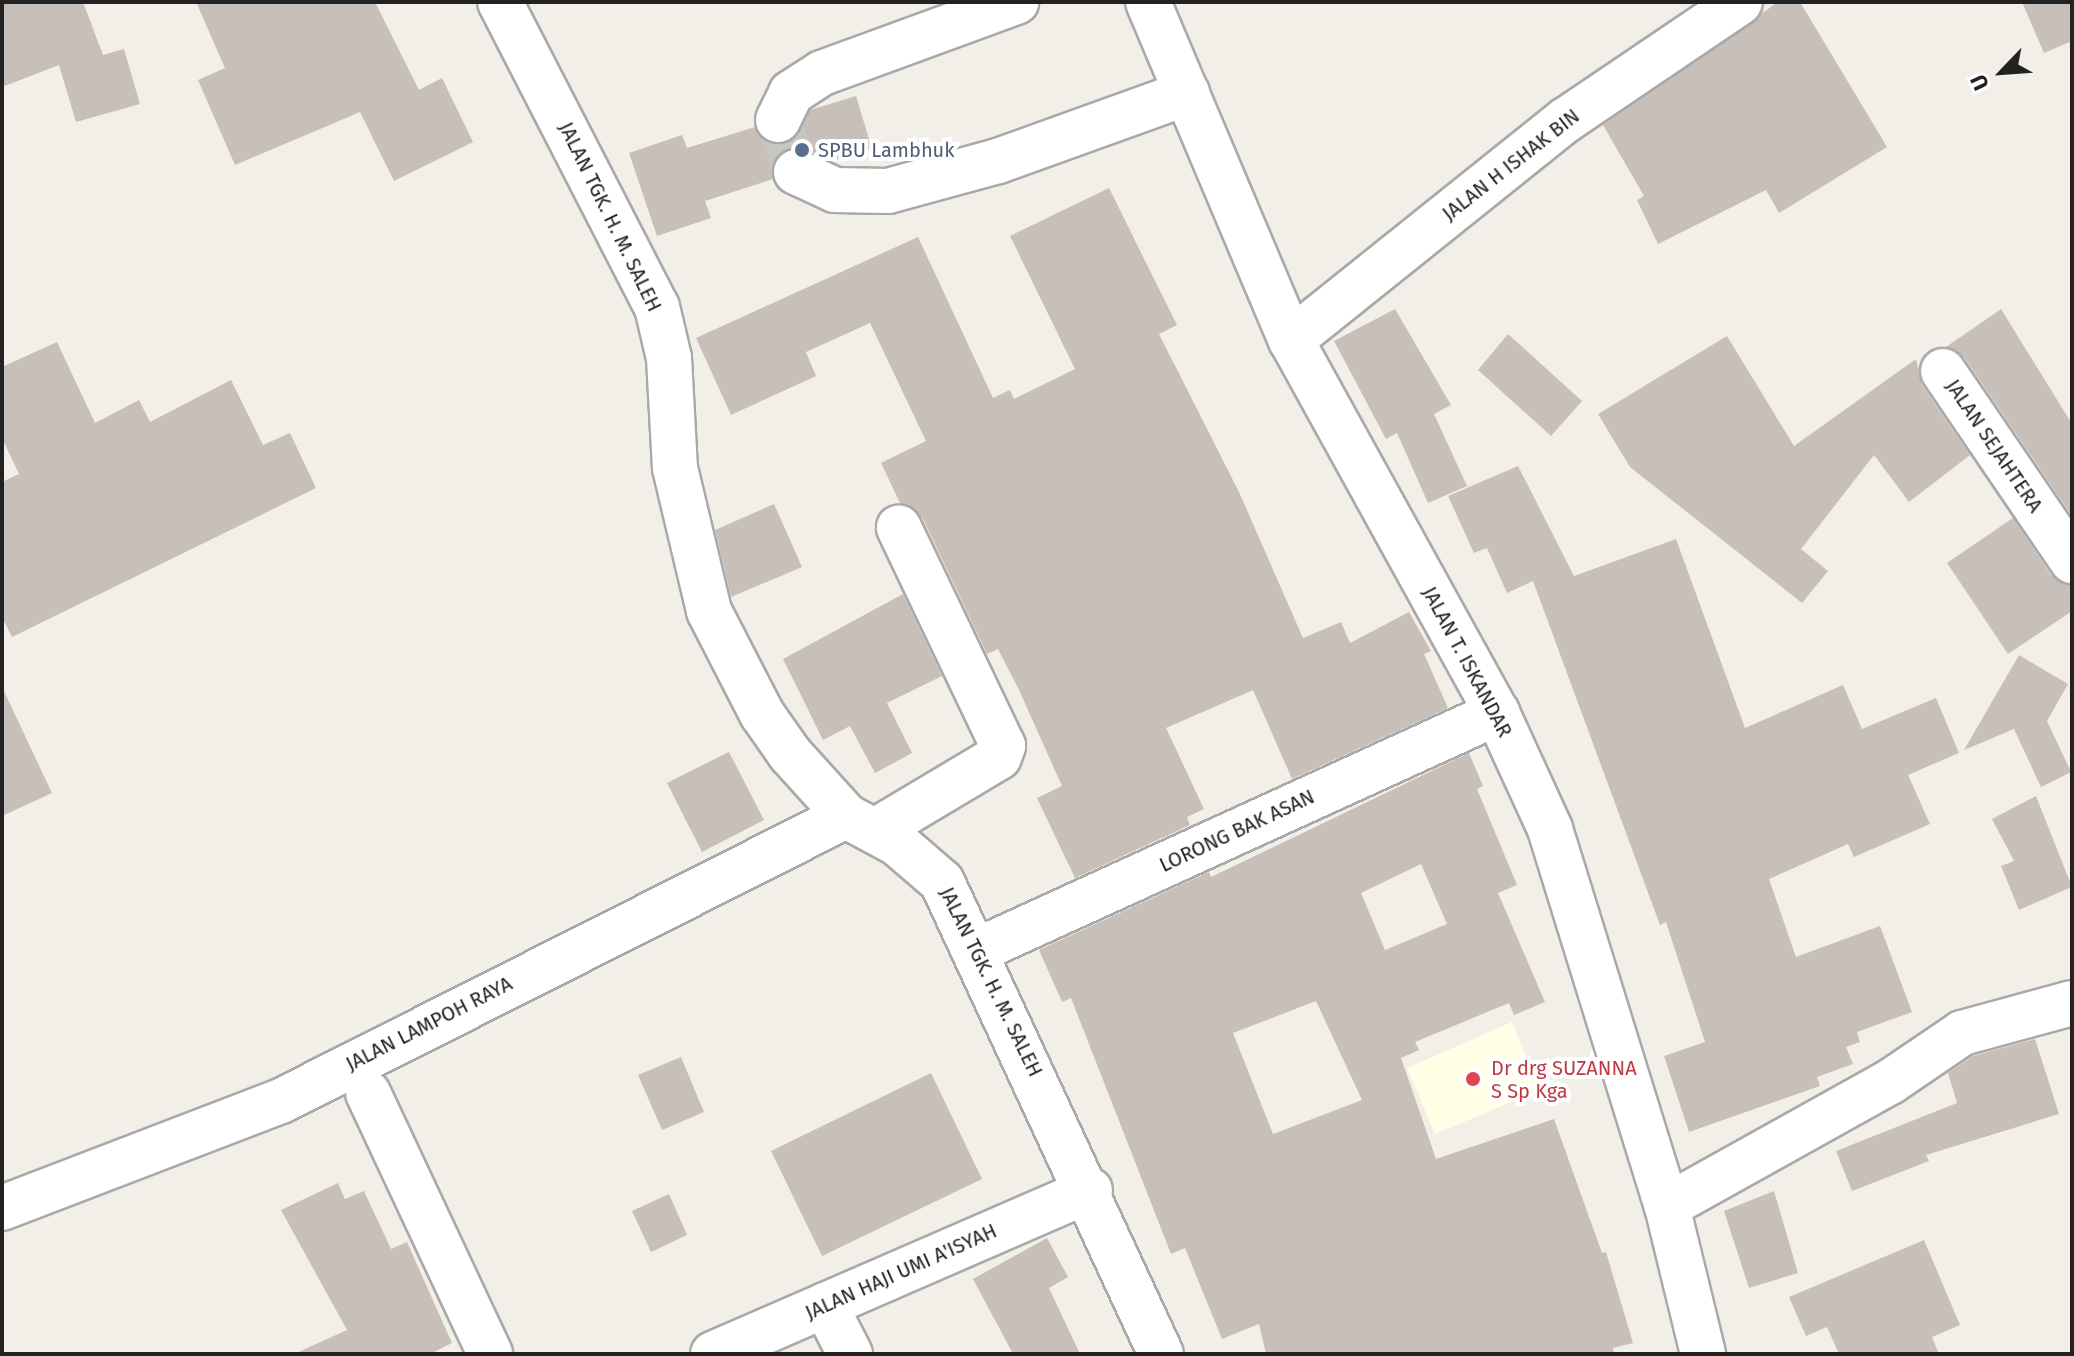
<!DOCTYPE html>
<html>
<head>
<meta charset="utf-8">
<style>
  body { margin:0 }
  #map { position:relative; width:2074px; height:1356px; overflow:hidden; background:#f2efe9; font-family:"Fira Sans",sans-serif }
  div>[style] { position:absolute }
  [style*='--x'] { left:calc(var(--x)*1px); top:calc(var(--y)*1px); width:calc(var(--w)*1px); rotate:calc(var(--a)*1deg) }
  .education>* { inset:0; background:#ffffe5 }
  .building>* { inset:0; background:#c7bfb8 }
  .minor-tunnel>* { height:44px; margin-top:-22px; transform-origin:0; background:repeating-linear-gradient(90deg,#c8c6c1 0 44px,transparent 0 66px) }
  .roads { filter:drop-shadow(2px 0 #a9a9a9) drop-shadow(-2px 0 #a9a9a9) drop-shadow(0 2px #a9a9a9) drop-shadow(0 -2px #a9a9a9) }
  .minor>* { height:44px; margin:-22px; padding:0 22px; transform-origin:22px; border-radius:22px; background:#fff }
  .dots>* { width:22px; height:22px; translate:-50% -50%; box-sizing:border-box; border:4px solid #fff; border-radius:50% }
  span { translate:-50% -50%; white-space:nowrap; text-align:center; line-height:1.15; -webkit-text-stroke:8px #fff; paint-order:stroke }
  .service-label { font-size:20px; color:#4e5e75 }
  .left { translate:0 -50%; text-align:left }
  .street-label { font-size:20px; color:#222 }
  .health-label { font-size:20px; color:#be3a42 }
  .frame { position:absolute; inset:0; border:4px solid #222; pointer-events:none }
  .north { position:absolute; left:1962px; top:32px; width:80px; height:80px; -webkit-text-stroke:6px #fff; paint-order:stroke; rotate:245deg; font-size:22px; font-weight:700; line-height:32px; text-align:center; color:#222 }
  .north::after { content:''; display:block; margin:auto; width:28px; height:36px; background:#222; clip-path:polygon(50% 0,100% 100%,50% 72%,0 100%) }
</style>
</head>
<body>
<div id="map">
  <div class="education">
    <i style="clip-path:polygon(1512px 1022px,1540px 1090px,1435px 1134px,1407px 1068px)"></i>
  </div>
  <div class="building">
    <i style="clip-path:polygon(2px 2px,83px 2px,103px 55px,124px 49px,140px 104px,76px 122px,59px 65px,2px 87px)"></i>
    <i style="clip-path:polygon(196px 2px,375px 2px,419px 90px,442px 78px,473px 142px,394px 181px,360px 112px,235px 165px,198px 80px,225px 68px)"></i>
    <i style="clip-path:polygon(1778px 2px,1800px 2px,1887px 147px,1779px 213px,1766px 190px,1658px 244px,1637px 200px,1644px 196px,1603px 125px)"></i>
    <i style="clip-path:polygon(2022px 2px,2072px 2px,2072px 41px,2044px 53px)"></i>
    <i style="clip-path:polygon(856px 96px,872px 149px,832px 161px,806px 149px,782px 151px,773px 162px,773px 179px,705px 201px,711px 218px,657px 236px,629px 153px,682px 135px,687px 148px,755px 127px,766px 142px,781px 145px,793px 140px,810px 110px)"></i>
    <i style="clip-path:polygon(1109px 188px,1177px 325px,1159px 334px,1239px 492px,1303px 638px,1341px 622px,1350px 643px,1409px 612px,1431px 651px,1424px 654px,1448px 708px,1292px 779px,1253px 690px,1166px 728px,1204px 809px,1187px 817px,1190px 825px,1075px 878px,1037px 798px,1062px 786px,1019px 690px,998px 649px,987px 654px,922px 517px,900px 503px,881px 463px,926px 441px,870px 323px,806px 352px,816px 376px,731px 415px,696px 338px,918px 237px,993px 398px,1010px 390px,1014px 399px,1075px 369px,1010px 236px)"></i>
    <i style="clip-path:polygon(1395px 309px,1451px 405px,1434px 414px,1467px 486px,1428px 503px,1397px 433px,1386px 439px,1334px 341px)"></i>
    <i style="clip-path:polygon(2001px 309px,2072px 424px,2072px 516px,1964px 357px,1946px 347px)"></i>
    <i style="clip-path:polygon(1508px 334px,1582px 401px,1551px 436px,1478px 370px)"></i>
    <i style="clip-path:polygon(1727px 336px,1794px 446px,1916px 359px,1922px 385px,1970px 455px,1909px 502px,1874px 455px,1801px 549px,1828px 571px,1802px 603px,1630px 467px,1598px 414px)"></i>
    <i style="clip-path:polygon(57px 342px,95px 423px,139px 400px,150px 422px,231px 380px,263px 445px,290px 433px,316px 488px,12px 637px,2px 617px,2px 482px,19px 474px,2px 438px,2px 367px)"></i>
    <i style="clip-path:polygon(1518px 466px,1574px 576px,1676px 539px,1745px 728px,1843px 685px,1862px 729px,1936px 698px,1959px 753px,1908px 775px,1930px 824px,1854px 857px,1848px 844px,1769px 879px,1796px 957px,1880px 926px,1912px 1012px,1857px 1032px,1860px 1042px,1846px 1047px,1853px 1064px,1817px 1077px,1820px 1086px,1689px 1132px,1664px 1056px,1705px 1042px,1666px 922px,1660px 925px,1533px 581px,1507px 593px,1487px 548px,1474px 553px,1448px 496px)"></i>
    <i style="clip-path:polygon(774px 504px,802px 567px,731px 597px,715px 530px)"></i>
    <i style="clip-path:polygon(2013px 518px,2051px 575px,2072px 586px,2072px 611px,2008px 654px,1947px 563px)"></i>
    <i style="clip-path:polygon(903px 594px,942px 676px,887px 703px,912px 753px,875px 773px,850px 726px,823px 740px,783px 659px)"></i>
    <i style="clip-path:polygon(2019px 655px,2068px 684px,2047px 721px,2071px 772px,2041px 787px,2014px 729px,1964px 750px)"></i>
    <i style="clip-path:polygon(2px 687px,52px 793px,2px 816px)"></i>
    <i style="clip-path:polygon(729px 752px,764px 820px,702px 852px,667px 783px)"></i>
    <i style="clip-path:polygon(evenodd,1469px 753px,1483px 786px,1477px 789px,1517px 885px,1498px 893px,1545px 1002px,1514px 1015px,1509px 1003px,1415px 1042px,1419px 1050px,1401px 1058px,1436px 1159px,1554px 1119px,1602px 1253px,1606px 1252px,1633px 1343px,1613px 1348px,1614px 1354px,1266px 1354px,1259px 1324px,1222px 1339px,1185px 1248px,1171px 1254px,1071px 998px,1062px 1002px,1039px 950px,1209px 872px,1211px 877px,1469px 753px,1421px 864px,1447px 924px,1385px 950px,1361px 893px,1421px 864px,1469px 753px,1316px 1001px,1362px 1100px,1273px 1134px,1233px 1033px,1316px 1001px)"></i>
    <i style="clip-path:polygon(2036px 796px,2072px 887px,2019px 910px,2001px 866px,2014px 861px,1992px 819px)"></i>
    <i style="clip-path:polygon(2035px 1039px,2059px 1114px,1926px 1155px,1929px 1161px,1852px 1191px,1836px 1151px,1957px 1103px,1948px 1073px,1973px 1056px)"></i>
    <i style="clip-path:polygon(681px 1057px,704px 1112px,662px 1130px,638px 1075px)"></i>
    <i style="clip-path:polygon(931px 1073px,982px 1179px,822px 1256px,771px 1151px)"></i>
    <i style="clip-path:polygon(338px 1183px,345px 1199px,364px 1191px,391px 1249px,407px 1242px,452px 1343px,430px 1354px,294px 1354px,347px 1330px,281px 1210px)"></i>
    <i style="clip-path:polygon(1774px 1191px,1798px 1273px,1749px 1288px,1724px 1211px)"></i>
    <i style="clip-path:polygon(669px 1194px,687px 1235px,651px 1252px,632px 1211px)"></i>
    <i style="clip-path:polygon(1047px 1238px,1068px 1277px,1049px 1288px,1080px 1354px,1013px 1354px,973px 1279px)"></i>
    <i style="clip-path:polygon(1924px 1240px,1960px 1325px,1932px 1337px,1939px 1354px,1839px 1354px,1827px 1327px,1806px 1336px,1789px 1297px)"></i>
  </div>
  <div class="minor-tunnel">
    <i style="--x:778;--y:120;--w:55;--a:70.9"></i>
  </div>
  <div class="roads">
    <div class="minor">
      <i style="--x:500;--y:2;--w:343;--a:62.8"></i>
      <i style="--x:657;--y:307;--w:52;--a:76.8"></i>
      <i style="--x:669;--y:358;--w:110;--a:86.9"></i>
      <i style="--x:675;--y:468;--w:147;--a:76.6"></i>
      <i style="--x:709;--y:611;--w:116;--a:62.8"></i>
      <i style="--x:762;--y:714;--w:49;--a:55"></i>
      <i style="--x:790;--y:754;--w:84;--a:47.9"></i>
      <i style="--x:846;--y:816;--w:59;--a:28.3"></i>
      <i style="--x:898;--y:844;--w:58;--a:40.8"></i>
      <i style="--x:942;--y:882;--w:520;--a:65.11"></i>
      <i style="--x:1148;--y:2;--w:367;--a:67.1"></i>
      <i style="--x:1291;--y:340;--w:426;--a:61.1"></i>
      <i style="--x:1497;--y:713;--w:128;--a:65.4"></i>
      <i style="--x:1550;--y:829;--w:395;--a:72.8"></i>
      <i style="--x:1667;--y:1206;--w:152;--a:76.3"></i>
      <i style="--x:778;--y:120;--w:30;--a:-64"></i>
      <i style="--x:791;--y:93;--w:37;--a:-33"></i>
      <i style="--x:822;--y:73;--w:207;--a:-20.1"></i>
      <i style="--x:796;--y:172;--w:43;--a:24.8"></i>
      <i style="--x:835;--y:190;--w:53;--a:1.1"></i>
      <i style="--x:888;--y:191;--w:114;--a:-15.3"></i>
      <i style="--x:998;--y:161;--w:201;--a:-19.8"></i>
      <i style="--x:1291;--y:340;--w:352;--a:-38.7"></i>
      <i style="--x:1566;--y:120;--w:210;--a:-34.1"></i>
      <i style="--x:1943;--y:371;--w:230;--a:55.8"></i>
      <i style="--x:875;--y:831;--w:144;--a:-30.8"></i>
      <i style="--x:999;--y:757;--w:12;--a:-70"></i>
      <i style="--x:1003;--y:746;--w:242;--a:-115.5"></i>
      <i style="--x:978;--y:950;--w:571;--a:-24.54"></i>
      <i style="--x:368;--y:1093;--w:288;--a:64.9"></i>
      <i style="--x:1667;--y:1206;--w:255;--a:-29.1"></i>
      <i style="--x:1890;--y:1082;--w:87;--a:-34.2"></i>
      <i style="--x:1962;--y:1033;--w:114;--a:-15.3"></i>
      <i style="--x:2;--y:1208;--w:299;--a:-21"></i>
      <i style="--x:281;--y:1101;--w:633;--a:-26.77"></i>
      <i style="--x:825;--y:1305;--w:55;--a:63"></i>
      <i style="--x:713;--y:1354;--w:411;--a:-23.5"></i>
    </div>
  </div>
  <div class="dots">
    <i style="left:802px;top:150px;background:#5c6f8a"></i>
    <i style="left:1473px;top:1079px;background:#e0444e"></i>
  </div>
  <div class="service-label">
    <span class="left" style="left:818px;top:150px">SPBU Lambhuk</span>
  </div>
  <div class="street-label">
    <span style="left:1511px;top:165px;rotate:-38deg">JALAN H ISHAK BIN</span>
    <span style="left:610px;top:217px;rotate:64deg">JALAN TGK. H. M. SALEH</span>
    <span style="left:1994px;top:446px;rotate:56deg">JALAN SEJAHTERA</span>
    <span style="left:1467px;top:662px;rotate:62deg">JALAN T. ISKANDAR</span>
    <span style="left:1237px;top:831px;rotate:-25deg">LORONG BAK ASAN</span>
    <span style="left:991px;top:982px;rotate:64deg">JALAN TGK. H. M. SALEH</span>
    <span style="left:429px;top:1024px;rotate:-27deg">JALAN LAMPOH RAYA</span>
    <span style="left:901px;top:1272px;rotate:-24deg">JALAN HAJI UMI A'ISYAH</span>
  </div>
  <div class="health-label">
    <span class="left" style="left:1491px;top:1080px">Dr drg SUZANNA<br>S Sp Kga</span>
  </div>
  <div class="frame"></div>
  <div class="north">U</div>
</div>
</body>
</html>
